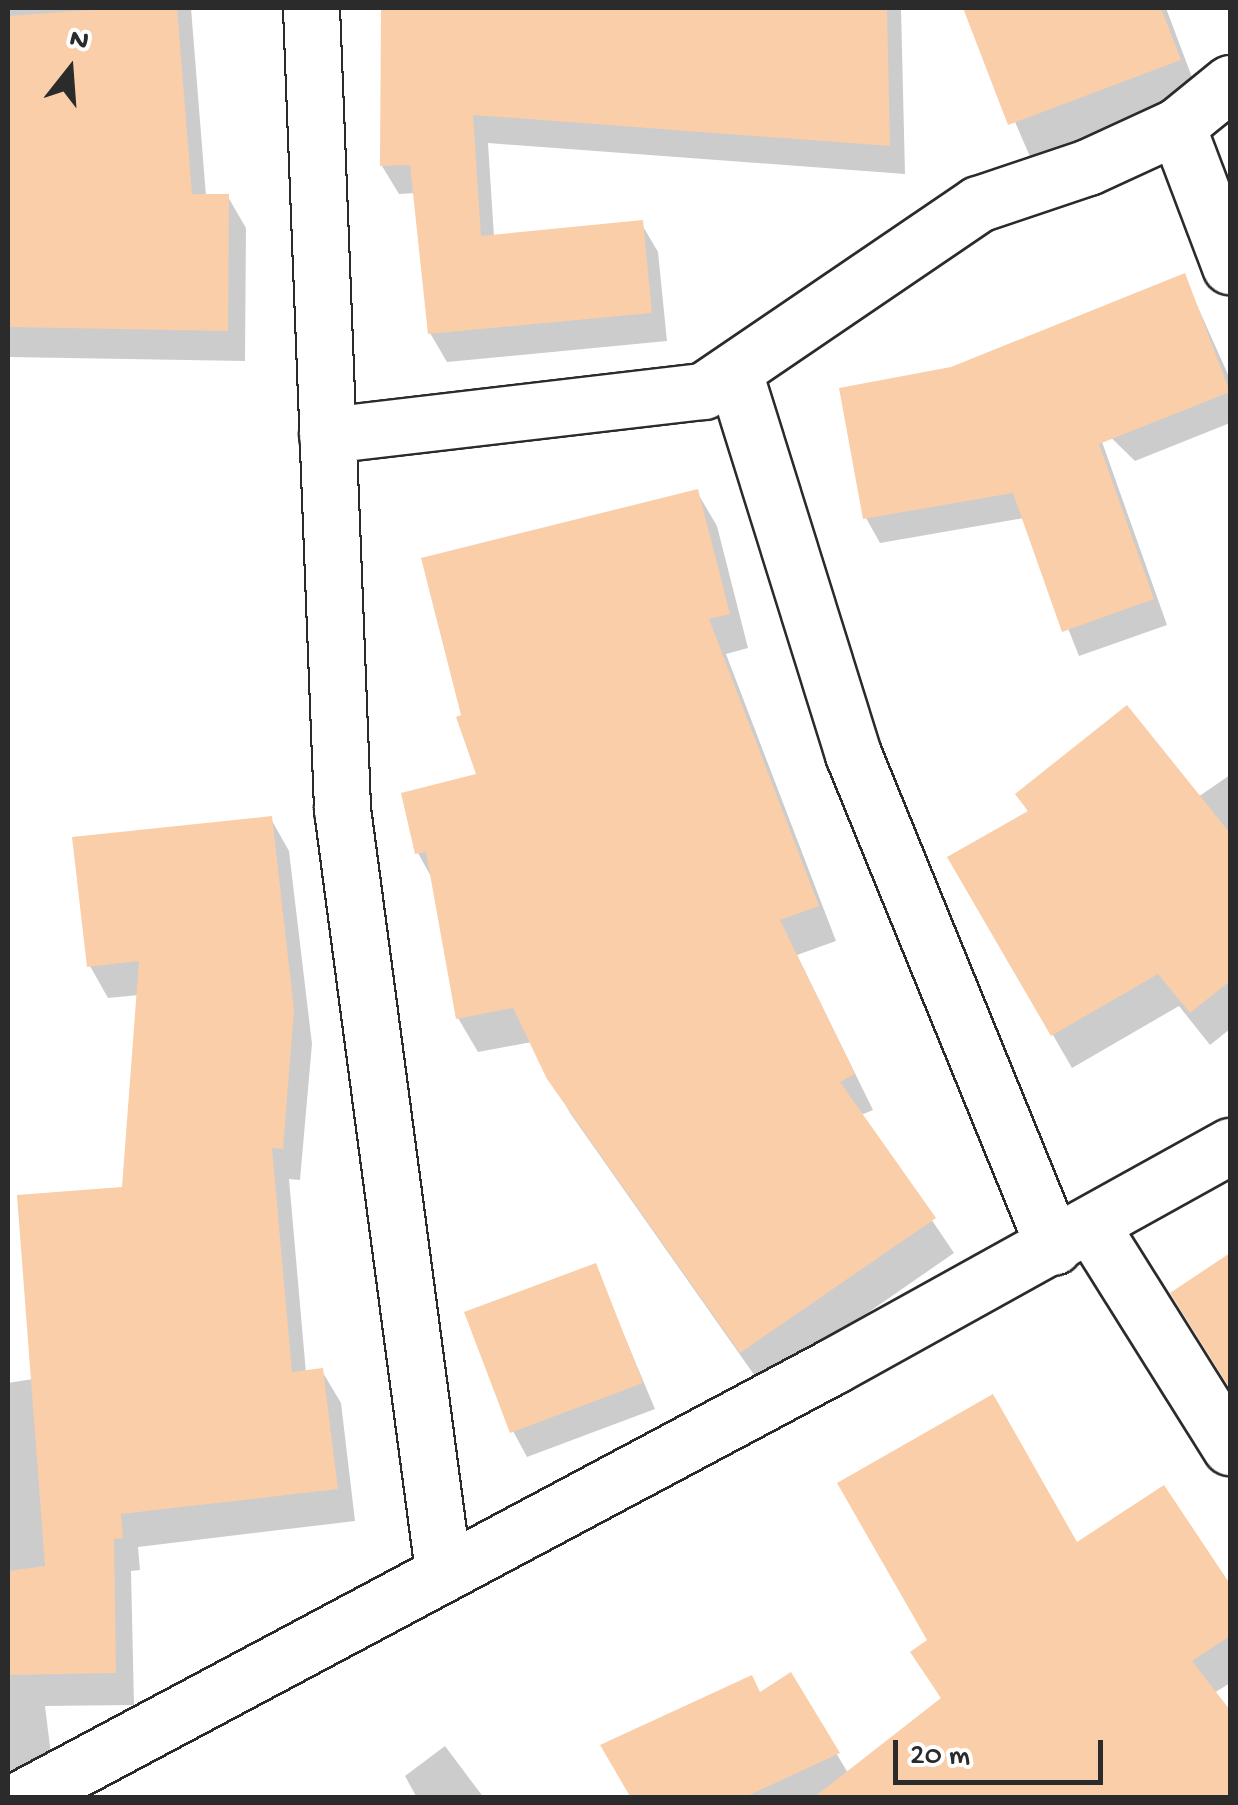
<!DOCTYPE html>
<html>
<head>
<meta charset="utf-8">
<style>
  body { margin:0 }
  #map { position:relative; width:1238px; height:1805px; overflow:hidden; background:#fff; font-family:"Gochi Hand",sans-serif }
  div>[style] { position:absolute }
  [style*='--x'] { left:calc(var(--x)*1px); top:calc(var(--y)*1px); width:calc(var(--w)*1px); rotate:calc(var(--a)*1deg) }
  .shadow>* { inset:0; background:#0003 }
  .building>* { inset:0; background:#f9cea8 }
  .roads { filter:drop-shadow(2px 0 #2b2b2b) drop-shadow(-2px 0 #2b2b2b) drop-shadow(0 2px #2b2b2b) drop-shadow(0 -2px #2b2b2b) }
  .minor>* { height:55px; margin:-27.5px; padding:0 27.5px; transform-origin:27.5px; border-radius:27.5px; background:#fff }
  span { translate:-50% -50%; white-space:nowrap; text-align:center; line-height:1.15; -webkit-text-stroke:10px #fff; paint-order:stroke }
  .frame { position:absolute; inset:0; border:10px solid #2b2b2b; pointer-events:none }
  .north { position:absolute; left:20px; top:20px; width:100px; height:100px; -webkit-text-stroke:8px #fff; paint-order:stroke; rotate:17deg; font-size:28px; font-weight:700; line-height:40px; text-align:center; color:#2b2b2b }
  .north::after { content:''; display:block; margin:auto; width:35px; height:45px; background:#2b2b2b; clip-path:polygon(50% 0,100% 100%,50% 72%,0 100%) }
  .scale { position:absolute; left:893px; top:1740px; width:210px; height:45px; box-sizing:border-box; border:5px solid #2b2b2b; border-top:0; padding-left:12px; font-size:30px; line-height:35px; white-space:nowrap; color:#2b2b2b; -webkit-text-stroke:8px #fff; paint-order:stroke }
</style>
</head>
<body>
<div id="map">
  <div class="shadow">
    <i style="clip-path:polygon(8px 8px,191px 8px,206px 196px,228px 197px,246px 228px,245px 361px,8px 357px)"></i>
    <i style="clip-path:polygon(384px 8px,901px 8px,905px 174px,488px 143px,494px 237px,641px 223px,658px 252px,667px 341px,447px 362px,430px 333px,416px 193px,399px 194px,382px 166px)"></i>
    <i style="clip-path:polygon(966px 8px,1166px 8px,1199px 96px,1031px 159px)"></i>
    <i style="clip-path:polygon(1184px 276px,1230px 379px,1230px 423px,1135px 461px,1095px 422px,1167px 625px,1079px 656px,1024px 518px,880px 543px,866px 518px)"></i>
    <i style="clip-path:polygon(697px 492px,717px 526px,748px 648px,726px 654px,836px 941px,797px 955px,873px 1110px,861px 1115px,954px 1253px,762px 1386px,570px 1113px,532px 1042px,478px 1052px,458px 1018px,434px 882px,418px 853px)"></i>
    <i style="clip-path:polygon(1230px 775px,1230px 1029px,1210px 1045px,1179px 1006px,1072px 1068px,951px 858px,1029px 813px,1018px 795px,1198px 797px)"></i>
    <i style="clip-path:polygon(271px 819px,289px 851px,312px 1044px,300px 1180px,289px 1179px,306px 1373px,322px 1371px,341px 1403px,355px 1521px,138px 1547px,140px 1570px,131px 1571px,134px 1705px,45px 1706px,54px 1779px,8px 1785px,8px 1383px,33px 1379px,125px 1189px,139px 995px,108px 998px,90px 966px)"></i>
    <i style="clip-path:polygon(1230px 1256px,1230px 1387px,1174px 1294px)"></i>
    <i style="clip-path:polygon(595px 1266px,655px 1409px,527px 1457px,513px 1431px)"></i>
    <i style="clip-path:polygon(1163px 1488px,1230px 1589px,1230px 1683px,1214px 1693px,1230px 1714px,1230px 1798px,633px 1798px,790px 1676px,848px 1773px,942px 1700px,913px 1652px)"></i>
    <i style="clip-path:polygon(445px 1746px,484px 1798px,417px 1798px,405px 1776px)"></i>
  </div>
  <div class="building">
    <i style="clip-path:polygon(116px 8px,177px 8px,192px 194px,229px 194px,228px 331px,8px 327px,8px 16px)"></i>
    <i style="clip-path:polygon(381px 8px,887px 8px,890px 146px,473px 115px,481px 236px,643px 220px,652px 313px,428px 334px,410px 165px,380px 166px)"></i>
    <i style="clip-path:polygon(963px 8px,1161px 8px,1181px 60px,1008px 125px)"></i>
    <i style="clip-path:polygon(1185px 273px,1230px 392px,1099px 444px,1154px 599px,1062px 632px,1013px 493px,863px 519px,839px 388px,951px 367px)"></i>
    <i style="clip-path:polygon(698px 489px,730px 614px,709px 619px,819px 906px,780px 920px,855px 1074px,840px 1082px,936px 1218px,740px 1353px,547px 1079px,513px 1008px,456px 1019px,426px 852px,415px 854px,401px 793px,476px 774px,456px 717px,461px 715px,421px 558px)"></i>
    <i style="clip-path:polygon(1127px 705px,1230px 833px,1230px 981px,1190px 1013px,1158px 974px,1051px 1036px,947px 857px,1028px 811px,1015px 794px)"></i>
    <i style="clip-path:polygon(272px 816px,294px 1010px,283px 1149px,272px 1148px,292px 1372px,323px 1368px,338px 1489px,121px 1514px,123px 1538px,114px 1539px,116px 1673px,8px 1675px,8px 1571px,45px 1566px,17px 1195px,122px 1187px,139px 961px,87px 967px,72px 837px)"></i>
    <i style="clip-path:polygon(1230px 1253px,1230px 1389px,1170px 1293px)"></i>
    <i style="clip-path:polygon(596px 1263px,643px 1383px,510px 1433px,464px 1312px)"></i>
    <i style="clip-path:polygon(993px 1394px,1077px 1542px,1164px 1485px,1230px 1584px,1230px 1636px,1192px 1661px,1230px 1710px,1230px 1798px,813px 1798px,941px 1698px,910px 1652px,927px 1640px,837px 1483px)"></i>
    <i style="clip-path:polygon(791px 1672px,840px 1753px,743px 1798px,631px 1798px,600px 1745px,752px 1675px,760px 1692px)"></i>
  </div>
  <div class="roads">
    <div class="minor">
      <i style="--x:311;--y:8;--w:802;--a:87.78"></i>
      <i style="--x:342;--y:809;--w:768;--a:82.44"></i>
      <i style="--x:1177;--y:126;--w:150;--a:69.3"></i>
      <i style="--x:734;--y:372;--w:400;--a:72.7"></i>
      <i style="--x:853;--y:754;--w:532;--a:67.82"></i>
      <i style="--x:327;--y:435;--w:379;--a:-6.7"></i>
      <i style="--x:703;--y:391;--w:333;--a:-34.2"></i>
      <i style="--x:978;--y:204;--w:116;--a:-18.6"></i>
      <i style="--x:1088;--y:167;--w:98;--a:-24.7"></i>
      <i style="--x:1177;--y:126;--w:68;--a:-39.1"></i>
      <i style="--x:1092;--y:1227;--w:260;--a:57.9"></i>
      <i style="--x:22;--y:1798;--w:919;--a:-28.04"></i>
      <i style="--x:833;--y:1366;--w:454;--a:-29"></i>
    </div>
  </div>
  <div class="frame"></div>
  <div class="north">N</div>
  <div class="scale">20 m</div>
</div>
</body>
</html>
